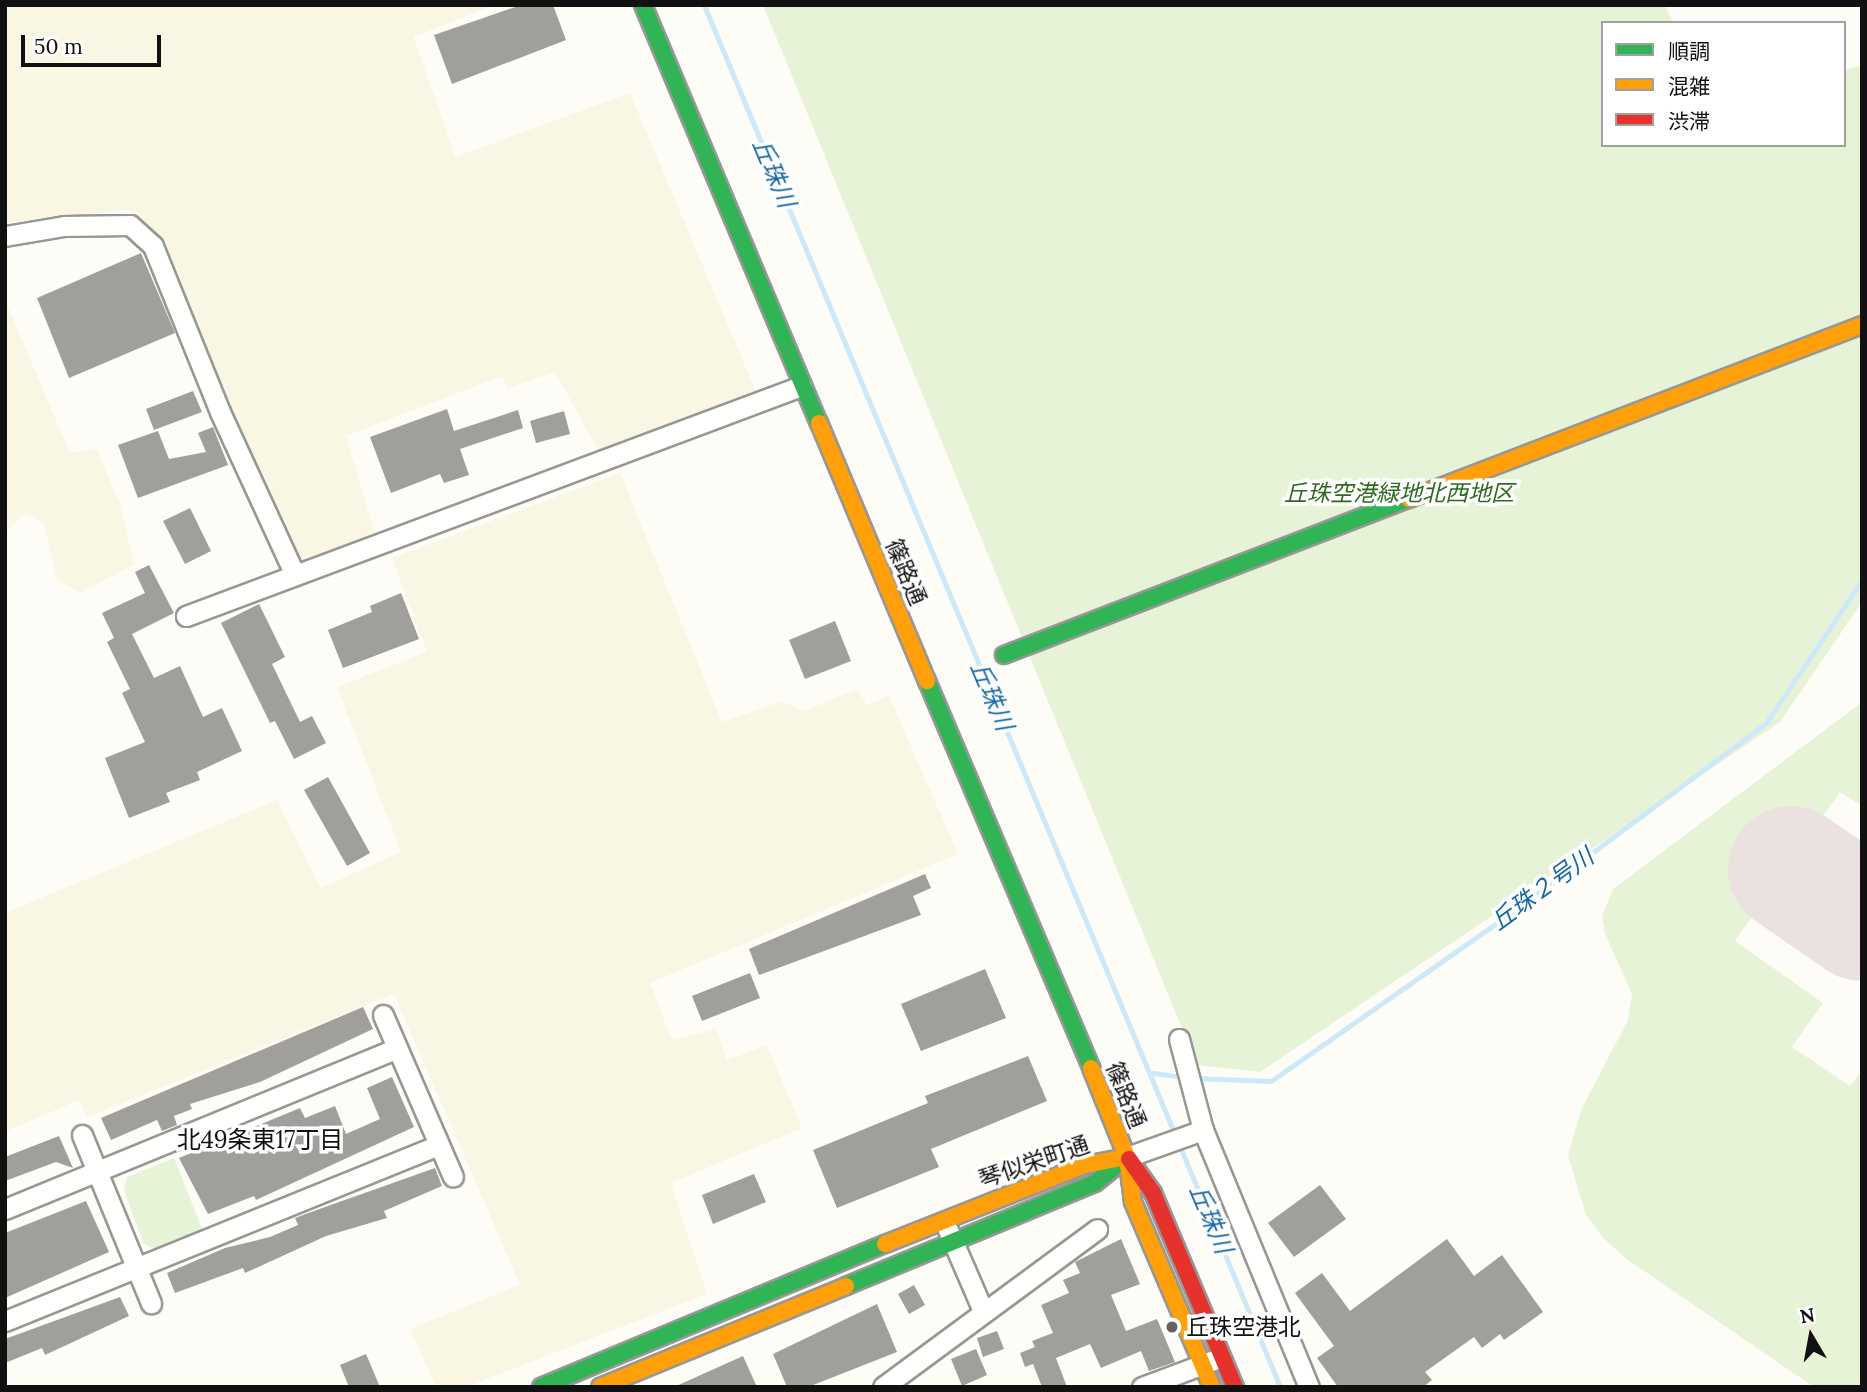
<!DOCTYPE html>
<html>
<head>
<meta charset="utf-8">
<style>
  body { margin:0 }
  #map { position:relative; width:1867px; height:1392px; overflow:hidden; background:#fdfcf7; font-family:Lora,"Noto Sans JP",serif }
  div>[style] { position:absolute }
  [style*='--x'] { left:calc(var(--x)*1px); top:calc(var(--y)*1px); width:calc(var(--w)*1px); rotate:calc(var(--a)*1deg) }
  .farmland>* { inset:0; background:#f9f7e4 }
  .green>* { inset:0; background:#e7f3d7 }
  .stream>* { height:5px; margin:-2.5px; padding:0 2.5px; transform-origin:2.5px; border-radius:2.5px; background:#cde8f7 }
  .runway>* { height:126px; margin:-63px; padding:0 63px; transform-origin:63px; border-radius:63px; background:#ebe1df }
  .building>* { inset:0; background:#a19f9c }
  .roads { filter:drop-shadow(2px 0 #979795) drop-shadow(-2px 0 #979795) drop-shadow(0 2px #979795) drop-shadow(0 -2px #979795) }
  .street>* { height:19px; margin:-9.5px; padding:0 9.5px; transform-origin:9.5px; border-radius:9.5px; background:#fffffe }
  .fast>* { height:16px; margin:-8px; padding:0 8px; transform-origin:8px; border-radius:8px; background:#30b455 }
  .slow>* { height:16px; margin:-8px; padding:0 8px; transform-origin:8px; border-radius:8px; background:#ff9f0a }
  .jam>* { height:16px; margin:-8px; padding:0 8px; transform-origin:8px; border-radius:8px; background:#e5322d }
  .dots>* { width:19px; height:19px; translate:-50% -50%; box-sizing:border-box; border:4px solid #fff; border-radius:50% }
  span { translate:-50% -50%; white-space:nowrap; text-align:center; line-height:1.15; -webkit-text-stroke:7px #fff; paint-order:stroke }
  .park-label { font-size:23px; color:#2f6b1f; font-style:italic }
  .street-label { font-size:23px; color:#111 }
  .poi-label { font-size:23px; color:#111 }
  .left { translate:0 -50%; text-align:left }
  .water-label { font-size:24px; color:#1768a6; font-style:italic }
  .neighbourhood-label { font-size:24px; color:#111 }
  .frame { position:absolute; inset:0; border:7px solid #111; pointer-events:none }
  .legend { position:absolute; left:1601px; top:21px; width:245px; height:126px; box-sizing:border-box; background:#fff; border:2px solid #a0a0a0; margin:0; padding:9px 12px; list-style:none; font-size:21px; color:#111 }
  .legend li { display:flex; align-items:center; gap:14px; height:35px }
  .legend b { width:35px; border:2px solid #a0a0a0 }
  .north { position:absolute; left:1776px; top:1301px; width:70px; height:70px; -webkit-text-stroke:5px #fff; paint-order:stroke; rotate:350deg; font-size:19px; font-weight:700; line-height:28px; text-align:center; color:#111 }
  .north::after { content:''; display:block; margin:auto; width:24px; height:32px; background:#111; clip-path:polygon(50% 0,100% 100%,50% 72%,0 100%) }
  .scale { position:absolute; left:21px; top:35px; width:140px; height:32px; box-sizing:border-box; border:4px solid #111; border-top:0; padding-left:9px; font-size:21px; line-height:24px; white-space:nowrap; color:#111; -webkit-text-stroke:5px #fff; paint-order:stroke }
</style>
</head>
<body>
<div id="map">
  <div class="farmland">
    <i style="clip-path:polygon(5px 5px,494px 5px,414px 37px,455px 157px,630px 93px,756px 392px,599px 452px,555px 372px,508px 388px,502px 376px,346px 436px,375px 533px,296px 563px,157px 236px,129px 210px,5px 223px)"></i>
    <i style="clip-path:polygon(5px 300px,70px 453px,97px 449px,120px 504px,134px 564px,81px 593px,57px 580px,44px 523px,24px 513px,5px 533px)"></i>
    <i style="clip-path:polygon(620px 473px,722px 722px,782px 701px,804px 711px,857px 689px,867px 705px,889px 696px,958px 854px,650px 983px,672px 1040px,716px 1029px,727px 1060px,767px 1045px,802px 1128px,671px 1183px,707px 1294px,466px 1387px,436px 1387px,410px 1329px,520px 1285px,394px 994px,87px 1117px,79px 1100px,5px 1132px,5px 913px,277px 800px,321px 888px,401px 852px,337px 687px,427px 652px,392px 558px)"></i>
  </div>
  <div class="green">
    <i style="clip-path:polygon(763px 5px,1665px 5px,1673px 23px,1603px 23px,1603px 145px,1844px 145px,1844px 70px,1862px 65px,1862px 602px,1780px 722px,1260px 1072px,1197px 1065px)"></i>
    <i style="clip-path:polygon(1862px 702px,1862px 806px,1840px 792px,1735px 941px,1823px 1003px,1792px 1047px,1850px 1086px,1862px 1070px,1862px 1387px,1814px 1387px,1628px 1260px,1603px 1238px,1586px 1215px,1568px 1155px,1581px 1110px,1628px 1020px,1632px 994px,1605px 934px,1602px 916px,1613px 889px)"></i>
    <i style="clip-path:polygon(174px 1158px,203px 1231px,156px 1250px,143px 1243px,124px 1190px,127px 1177px)"></i>
  </div>
  <div class="stream">
    <i style="--x:704;--y:5;--w:1497;--a:67.37"></i>
    <i style="--x:1153;--y:1073;--w:32;--a:7"></i>
    <i style="--x:1195;--y:1078;--w:76;--a:2.3"></i>
    <i style="--x:1271;--y:1081;--w:297;--a:-35"></i>
    <i style="--x:1514;--y:911;--w:314;--a:-36.7"></i>
    <i style="--x:1766;--y:723;--w:172;--a:-56.1"></i>
  </div>
  <div class="runway">
    <i style="--x:1791;--y:869;--w:86;--a:34.6"></i>
  </div>
  <div class="building">
    <i style="clip-path:polygon(521px 5px,553px 5px,566px 40px,452px 84px,434px 35px)"></i>
    <i style="clip-path:polygon(141px 253px,175px 333px,69px 378px,37px 298px)"></i>
    <i style="clip-path:polygon(193px 391px,202px 412px,154px 430px,146px 409px)"></i>
    <i style="clip-path:polygon(447px 409px,454px 431px,518px 410px,523px 428px,460px 449px,469px 475px,444px 483px,440px 474px,391px 493px,370px 437px)"></i>
    <i style="clip-path:polygon(564px 411px,570px 434px,536px 443px,530px 421px)"></i>
    <i style="clip-path:polygon(213px 427px,228px 465px,138px 498px,118px 445px,158px 431px,169px 459px,206px 452px,198px 433px)"></i>
    <i style="clip-path:polygon(190px 508px,211px 551px,185px 564px,163px 521px)"></i>
    <i style="clip-path:polygon(149px 565px,174px 613px,132px 634px,154px 678px,180px 666px,203px 717px,222px 708px,242px 751px,197px 772px,200px 780px,166px 793px,170px 802px,129px 818px,105px 758px,145px 742px,122px 693px,130px 689px,107px 642px,114px 638px,102px 613px,145px 593px,135px 572px)"></i>
    <i style="clip-path:polygon(401px 593px,419px 639px,343px 668px,328px 630px,372px 612px,370px 606px)"></i>
    <i style="clip-path:polygon(259px 604px,285px 657px,272px 664px,300px 722px,312px 716px,326px 743px,294px 759px,275px 721px,270px 723px,221px 623px)"></i>
    <i style="clip-path:polygon(835px 621px,851px 661px,805px 679px,789px 640px)"></i>
    <i style="clip-path:polygon(328px 777px,370px 853px,347px 866px,304px 790px)"></i>
    <i style="clip-path:polygon(925px 874px,931px 888px,913px 896px,921px 915px,759px 975px,749px 949px)"></i>
    <i style="clip-path:polygon(985px 969px,1006px 1018px,921px 1051px,901px 1004px)"></i>
    <i style="clip-path:polygon(750px 973px,760px 998px,702px 1021px,692px 996px)"></i>
    <i style="clip-path:polygon(363px 1007px,373px 1029px,260px 1082px,190px 1104px,192px 1109px,174px 1116px,177px 1125px,162px 1131px,157px 1120px,111px 1140px,101px 1118px)"></i>
    <i style="clip-path:polygon(1028px 1056px,1047px 1101px,931px 1149px,939px 1167px,837px 1208px,813px 1150px,928px 1103px,925px 1096px)"></i>
    <i style="clip-path:polygon(392px 1077px,414px 1127px,256px 1200px,254px 1196px,208px 1214px,179px 1158px,300px 1108px,305px 1118px,335px 1106px,346px 1134px,380px 1119px,367px 1088px)"></i>
    <i style="clip-path:polygon(59px 1136px,73px 1168px,56px 1162px,5px 1181px,5px 1157px)"></i>
    <i style="clip-path:polygon(435px 1168px,442px 1186px,384px 1211px,387px 1218px,326px 1236px,245px 1273px,243px 1268px,175px 1293px,167px 1273px,225px 1248px,270px 1237px,298px 1225px,295px 1218px,311px 1212px)"></i>
    <i style="clip-path:polygon(754px 1174px,766px 1202px,713px 1224px,702px 1195px)"></i>
    <i style="clip-path:polygon(1320px 1185px,1346px 1219px,1294px 1257px,1268px 1223px)"></i>
    <i style="clip-path:polygon(86px 1201px,109px 1252px,5px 1298px,5px 1233px)"></i>
    <i style="clip-path:polygon(1121px 1239px,1140px 1284px,1111px 1295px,1126px 1331px,1157px 1319px,1175px 1362px,1149px 1371px,1141px 1351px,1101px 1368px,1090px 1344px,1056px 1358px,1067px 1387px,1042px 1387px,1033px 1364px,1025px 1367px,1020px 1353px,1035px 1347px,1032px 1341px,1053px 1333px,1041px 1305px,1069px 1293px,1063px 1280px,1080px 1273px,1075px 1262px)"></i>
    <i style="clip-path:polygon(1447px 1239px,1474px 1276px,1502px 1255px,1543px 1312px,1504px 1340px,1500px 1334px,1482px 1348px,1474px 1337px,1425px 1372px,1432px 1380px,1423px 1387px,1338px 1387px,1317px 1358px,1334px 1346px,1295px 1293px,1322px 1273px,1350px 1311px)"></i>
    <i style="clip-path:polygon(914px 1285px,925px 1305px,909px 1314px,898px 1294px)"></i>
    <i style="clip-path:polygon(120px 1297px,129px 1316px,45px 1355px,42px 1348px,5px 1363px,5px 1339px)"></i>
    <i style="clip-path:polygon(877px 1304px,897px 1352px,808px 1387px,787px 1387px,773px 1354px)"></i>
    <i style="clip-path:polygon(997px 1331px,1004px 1349px,983px 1357px,977px 1338px)"></i>
    <i style="clip-path:polygon(976px 1349px,987px 1375px,962px 1386px,951px 1359px)"></i>
    <i style="clip-path:polygon(366px 1354px,380px 1387px,349px 1387px,340px 1365px)"></i>
    <i style="clip-path:polygon(743px 1356px,757px 1387px,674px 1387px)"></i>
  </div>
  <div class="roads">
    <div class="street">
      <i style="--x:5;--y:236;--w:60;--a:-9.6"></i>
      <i style="--x:64;--y:226;--w:66;--a:-0.9"></i>
      <i style="--x:130;--y:225;--w:31;--a:42"></i>
      <i style="--x:153;--y:246;--w:179;--a:68"></i>
      <i style="--x:220;--y:412;--w:177;--a:65.3"></i>
      <i style="--x:186;--y:616;--w:657;--a:-20.5"></i>
      <i style="--x:383;--y:1015;--w:176;--a:66.6"></i>
      <i style="--x:1179;--y:1039;--w:94;--a:75.2"></i>
      <i style="--x:82;--y:1135;--w:182;--a:67.7"></i>
      <i style="--x:1127;--y:1157;--w:81;--a:-19.6"></i>
      <i style="--x:1203;--y:1130;--w:278;--a:67.6"></i>
      <i style="--x:5;--y:1209;--w:422;--a:-22.3"></i>
      <i style="--x:948;--y:1230;--w:90;--a:66.6"></i>
      <i style="--x:5;--y:1321;--w:468;--a:-22.1"></i>
      <i style="--x:883;--y:1387;--w:266;--a:-36.4"></i>
      <i style="--x:1142;--y:1387;--w:77;--a:-20.6"></i>
    </div>
    <div class="fast">
      <i style="--x:643;--y:5;--w:454;--a:67.2"></i>
      <i style="--x:1004;--y:655;--w:434;--a:-21.1"></i>
      <i style="--x:927;--y:681;--w:420;--a:67"></i>
      <i style="--x:846;--y:1286;--w:269;--a:-22.5"></i>
      <i style="--x:1095;--y:1183;--w:38;--a:-39"></i>
      <i style="--x:541;--y:1387;--w:373;--a:-22.6"></i>
    </div>
    <div class="slow">
      <i style="--x:819;--y:423;--w:280;--a:67.3"></i>
      <i style="--x:1409;--y:499;--w:485;--a:-21"></i>
      <i style="--x:1091;--y:1068;--w:96;--a:68"></i>
      <i style="--x:1127;--y:1157;--w:45;--a:82.4"></i>
      <i style="--x:1133;--y:1202;--w:201;--a:66.9"></i>
      <i style="--x:885;--y:1244;--w:215;--a:-21.6"></i>
      <i style="--x:1085;--y:1165;--w:43;--a:-10.8"></i>
      <i style="--x:600;--y:1387;--w:266;--a:-22.3"></i>
    </div>
    <div class="jam">
      <i style="--x:1129;--y:1159;--w:42;--a:54.8"></i>
      <i style="--x:1153;--y:1193;--w:211;--a:67.1"></i>
    </div>
  </div>
  <div class="dots">
    <i style="left:1172px;top:1327px;background:#646362"></i>
  </div>
  <div class="park-label">
    <span style="left:1399px;top:493px">丘珠空港緑地北西地区</span>
  </div>
  <div class="street-label">
    <span style="left:906px;top:572px;rotate:67deg">篠路通</span>
    <span style="left:1126px;top:1095px;rotate:68deg">篠路通</span>
    <span style="left:1034px;top:1162px;rotate:-19deg">琴似栄町通</span>
  </div>
  <div class="poi-label">
    <span class="left" style="left:1186px;top:1327px">丘珠空港北</span>
  </div>
  <div class="water-label">
    <span style="left:774px;top:173px;rotate:67deg">丘珠川</span>
    <span style="left:992px;top:696px;rotate:67deg">丘珠川</span>
    <span style="left:1542px;top:889px;rotate:-36deg">丘珠２号川</span>
    <span style="left:1211px;top:1219px;rotate:67deg">丘珠川</span>
  </div>
  <div class="neighbourhood-label">
    <span style="left:260px;top:1140px">北49条東17丁目</span>
  </div>
  <div class="frame"></div>
  <ul class="legend">
  <li><b style="height:9px;background:#30b455"></b>順調</li>
  <li><b style="height:9px;background:#ff9f0a"></b>混雑</li>
  <li><b style="height:9px;background:#e5322d"></b>渋滞</li>
  </ul>
  <div class="north">N</div>
  <div class="scale">50 m</div>
</div>
</body>
</html>
